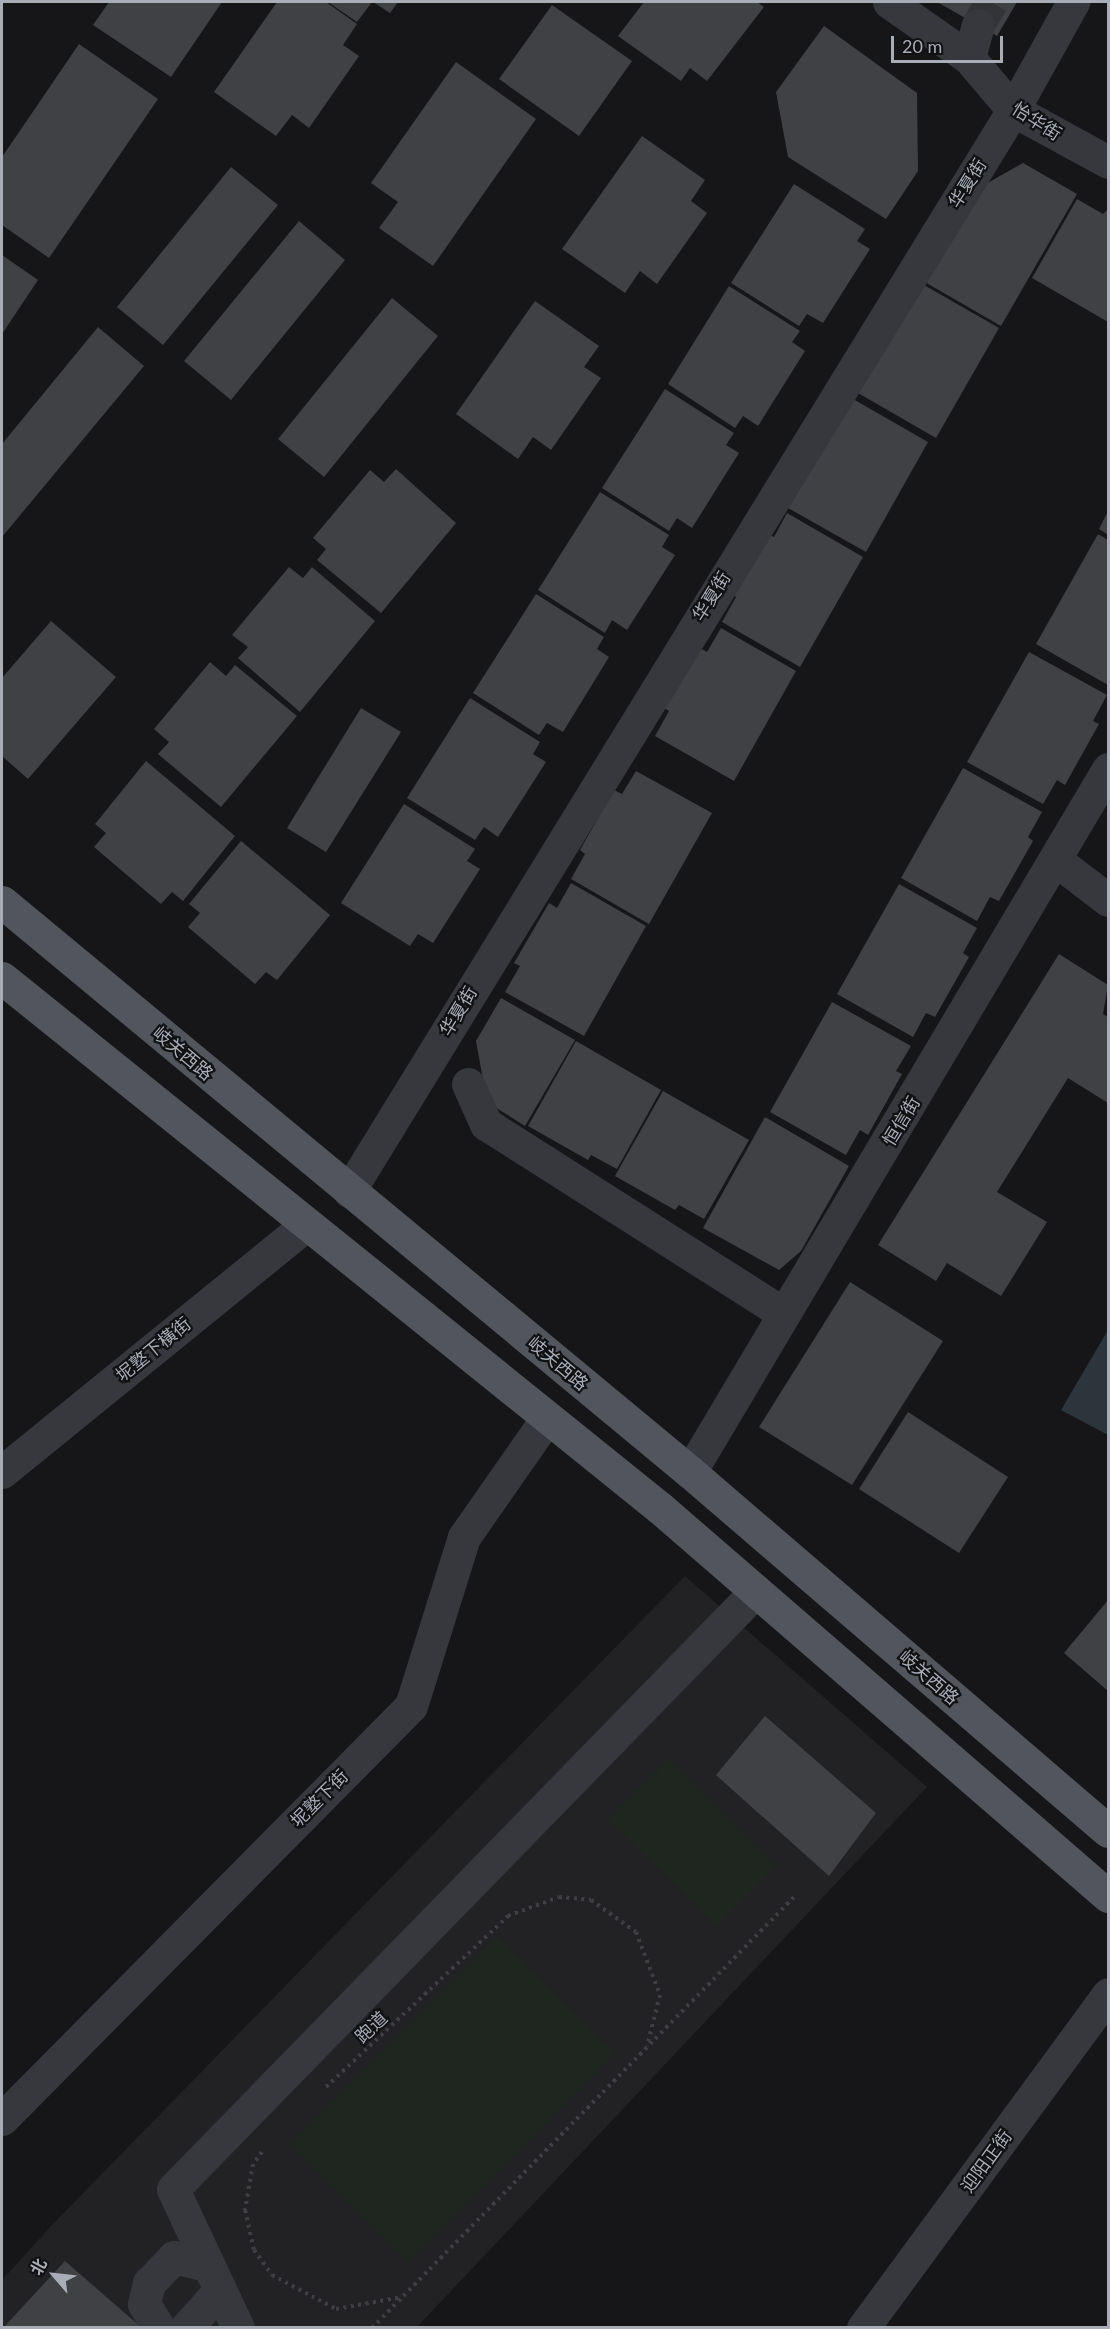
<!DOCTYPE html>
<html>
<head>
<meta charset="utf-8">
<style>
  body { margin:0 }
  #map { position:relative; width:1110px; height:2329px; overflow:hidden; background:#161618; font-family:Lato,"Noto Sans SC",sans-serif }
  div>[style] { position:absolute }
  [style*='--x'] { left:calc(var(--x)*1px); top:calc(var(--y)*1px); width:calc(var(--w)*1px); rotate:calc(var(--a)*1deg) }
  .built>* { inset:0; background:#222225 }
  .green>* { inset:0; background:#1e261f }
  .water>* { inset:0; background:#2c353c }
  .building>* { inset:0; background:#404145 }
  .minor-tunnel>* { height:33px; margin-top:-16.5px; transform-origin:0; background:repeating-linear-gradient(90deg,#333438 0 33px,transparent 0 49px) }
  .path>* { height:4px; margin-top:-2px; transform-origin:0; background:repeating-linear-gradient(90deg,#3d3f44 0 3px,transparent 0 7.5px) }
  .minor>* { height:33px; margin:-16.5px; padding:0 16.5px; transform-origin:16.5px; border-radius:16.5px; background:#37383d }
  .major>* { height:33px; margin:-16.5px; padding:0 16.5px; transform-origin:16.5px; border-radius:16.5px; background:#53555c }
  span { translate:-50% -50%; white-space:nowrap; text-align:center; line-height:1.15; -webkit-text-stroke:4.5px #111113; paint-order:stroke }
  .street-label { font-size:18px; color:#a8adb8 }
  .frame { position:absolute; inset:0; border:3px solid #a8adb8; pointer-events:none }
  .north { position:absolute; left:24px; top:2245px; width:60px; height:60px; -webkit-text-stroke:4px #111113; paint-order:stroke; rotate:298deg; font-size:16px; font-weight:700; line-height:24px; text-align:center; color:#a8adb8 }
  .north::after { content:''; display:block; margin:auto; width:21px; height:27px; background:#a8adb8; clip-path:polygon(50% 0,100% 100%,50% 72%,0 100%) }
  .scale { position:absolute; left:891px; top:36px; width:112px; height:27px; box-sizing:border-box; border:3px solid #a8adb8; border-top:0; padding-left:8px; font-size:18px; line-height:21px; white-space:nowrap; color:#a8adb8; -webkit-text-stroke:4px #111113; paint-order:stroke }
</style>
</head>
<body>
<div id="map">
  <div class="built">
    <i style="clip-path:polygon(685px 1576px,927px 1787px,417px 2327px,2px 2327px,2px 2280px,51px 2226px)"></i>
  </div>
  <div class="green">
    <i style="clip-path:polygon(669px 1759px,776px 1866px,716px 1926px,608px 1819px)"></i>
    <i style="clip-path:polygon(497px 1936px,615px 2053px,409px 2262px,291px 2144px)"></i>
  </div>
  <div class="water">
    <i style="clip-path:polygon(1108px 1330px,1108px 1435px,1061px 1410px)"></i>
  </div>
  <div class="building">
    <i style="clip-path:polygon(109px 2px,222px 2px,171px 77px,93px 25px)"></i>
    <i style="clip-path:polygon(277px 2px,326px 2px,357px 24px,343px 45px,359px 56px,309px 128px,292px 115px,276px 136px,214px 92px)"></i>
    <i style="clip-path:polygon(328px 2px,372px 2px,357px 22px)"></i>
    <i style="clip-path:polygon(373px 2px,398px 2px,390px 13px)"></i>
    <i style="clip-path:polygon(644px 2px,757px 2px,764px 7px,707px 81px,690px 68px,681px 81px,618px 36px)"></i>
    <i style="clip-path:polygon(937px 2px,1017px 2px,997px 36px)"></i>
    <i style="clip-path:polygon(552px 5px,632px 61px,579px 136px,499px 79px)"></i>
    <i style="clip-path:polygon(824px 26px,917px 93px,918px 171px,886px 219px,788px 157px,776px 92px)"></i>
    <i style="clip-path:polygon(79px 44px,158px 99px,49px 258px,2px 225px,2px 157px)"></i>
    <i style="clip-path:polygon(456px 62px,536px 119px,433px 266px,379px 228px,398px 202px,371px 183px)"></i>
    <i style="clip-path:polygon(642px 136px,705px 180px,691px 201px,707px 213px,657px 284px,640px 271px,625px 293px,562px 249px)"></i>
    <i style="clip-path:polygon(1023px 163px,1077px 194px,1001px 326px,923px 281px,977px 189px)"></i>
    <i style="clip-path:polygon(231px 167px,278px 205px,163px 345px,117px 307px)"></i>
    <i style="clip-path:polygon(794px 184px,865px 229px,857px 241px,870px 249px,823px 323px,807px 314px,799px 326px,731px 283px)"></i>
    <i style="clip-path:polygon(1077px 199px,1103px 214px,1108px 209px,1108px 322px,1032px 278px)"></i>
    <i style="clip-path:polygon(299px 221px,345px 260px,231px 400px,184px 361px)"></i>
    <i style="clip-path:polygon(2px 255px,38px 280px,2px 334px)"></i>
    <i style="clip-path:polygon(924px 285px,999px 328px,936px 438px,858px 393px)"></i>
    <i style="clip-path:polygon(729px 286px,800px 331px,792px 342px,805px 351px,758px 426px,743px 416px,735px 428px,668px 384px)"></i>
    <i style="clip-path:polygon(392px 298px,438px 336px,324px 477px,278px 439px)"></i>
    <i style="clip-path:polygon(535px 301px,599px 346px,584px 367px,601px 378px,551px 450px,533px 437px,518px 459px,456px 414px)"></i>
    <i style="clip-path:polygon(98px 327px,144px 366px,2px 537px,2px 444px)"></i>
    <i style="clip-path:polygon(665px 389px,734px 433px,726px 445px,739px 453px,692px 528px,677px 518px,669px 531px,602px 488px)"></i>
    <i style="clip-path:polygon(853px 399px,928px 442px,866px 552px,788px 508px)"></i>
    <i style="clip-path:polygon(396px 469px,456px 523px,381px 613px,317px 560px,326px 549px,313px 538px,370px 470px,384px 482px)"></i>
    <i style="clip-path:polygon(600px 492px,669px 535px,662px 547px,675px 555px,627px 630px,612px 620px,605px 633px,538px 590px)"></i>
    <i style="clip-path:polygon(1108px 511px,1108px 535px,1099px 529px)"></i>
    <i style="clip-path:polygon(787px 513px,863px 557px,800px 667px,722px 622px,736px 597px,731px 593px,765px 533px,774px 537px)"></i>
    <i style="clip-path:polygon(1098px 534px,1108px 540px,1108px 685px,1036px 644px)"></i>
    <i style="clip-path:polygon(289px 567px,303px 578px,312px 567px,375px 621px,300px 712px,238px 658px,248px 647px,232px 635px)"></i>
    <i style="clip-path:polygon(536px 594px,604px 637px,597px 649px,609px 657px,563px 732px,547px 723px,539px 735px,473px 693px)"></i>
    <i style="clip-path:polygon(51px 621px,116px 677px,28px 779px,2px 756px,2px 678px)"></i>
    <i style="clip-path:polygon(721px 628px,796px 671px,734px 781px,655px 736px,669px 711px,664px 708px,698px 647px,707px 652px)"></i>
    <i style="clip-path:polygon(1029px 652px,1107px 695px,1093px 721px,1099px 724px,1065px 785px,1057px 780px,1043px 804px,967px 762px)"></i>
    <i style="clip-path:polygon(210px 662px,226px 676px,235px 665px,297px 716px,221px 807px,158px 754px,169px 742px,154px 729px)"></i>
    <i style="clip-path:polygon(470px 698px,540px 742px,533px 754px,546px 762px,498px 837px,484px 827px,475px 840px,407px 798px)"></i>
    <i style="clip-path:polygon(361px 708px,401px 732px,326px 852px,287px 828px)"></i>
    <i style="clip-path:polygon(146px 761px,235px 836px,183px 901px,172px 892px,161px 904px,94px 847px,106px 833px,95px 824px)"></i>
    <i style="clip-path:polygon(963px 768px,1042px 812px,1028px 837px,1033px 841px,999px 901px,990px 897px,977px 921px,901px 878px)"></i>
    <i style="clip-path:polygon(636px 771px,712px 813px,649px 924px,571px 879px,585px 854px,580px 850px,614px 790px,622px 794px)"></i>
    <i style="clip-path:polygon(404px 804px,475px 849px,467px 861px,480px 869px,433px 943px,418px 934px,410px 946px,341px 903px)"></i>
    <i style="clip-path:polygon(241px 841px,330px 915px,277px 980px,266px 972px,255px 984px,188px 927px,200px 913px,189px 904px)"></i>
    <i style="clip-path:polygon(571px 883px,646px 926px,584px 1036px,505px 992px,520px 966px,514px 963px,549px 903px,557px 908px)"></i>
    <i style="clip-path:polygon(899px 884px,977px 928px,963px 953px,969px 957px,935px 1017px,926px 1013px,913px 1037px,837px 994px)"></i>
    <i style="clip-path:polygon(1059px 954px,1108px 985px,1103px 1014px,1108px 1017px,1108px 1103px,1068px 1078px,997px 1192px,1047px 1222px,1001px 1296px,947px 1263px,936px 1281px,878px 1245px)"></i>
    <i style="clip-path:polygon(501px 998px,575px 1040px,525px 1126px,487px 1102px,476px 1041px)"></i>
    <i style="clip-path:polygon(832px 1002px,911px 1046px,896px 1071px,902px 1074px,868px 1135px,860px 1130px,846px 1155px,770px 1112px)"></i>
    <i style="clip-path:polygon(576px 1041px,661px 1090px,617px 1169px,591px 1155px,588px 1160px,528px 1126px)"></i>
    <i style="clip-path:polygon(663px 1091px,749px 1140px,704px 1219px,679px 1205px,675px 1210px,615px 1176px)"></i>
    <i style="clip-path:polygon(765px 1117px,849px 1166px,801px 1251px,779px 1270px,703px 1228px)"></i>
    <i style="clip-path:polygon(850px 1282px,943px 1341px,852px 1485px,759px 1427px)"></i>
    <i style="clip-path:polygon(908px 1412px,1008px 1477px,959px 1553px,859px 1489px)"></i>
    <i style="clip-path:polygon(1108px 1600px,1108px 1691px,1064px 1653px)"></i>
    <i style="clip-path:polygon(765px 1716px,876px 1813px,829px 1876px,716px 1775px)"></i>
    <i style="clip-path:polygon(65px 2261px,142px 2328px,3px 2328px)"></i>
  </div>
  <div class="minor-tunnel">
    <i style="--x:978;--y:25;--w:27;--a:-59"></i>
  </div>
  <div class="path">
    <i style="--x:326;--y:2087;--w:250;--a:-43.2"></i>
    <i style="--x:508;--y:1916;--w:54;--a:-20.4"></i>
    <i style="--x:559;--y:1897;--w:32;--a:5"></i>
    <i style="--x:591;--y:1900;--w:55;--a:35.4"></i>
    <i style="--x:636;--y:1932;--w:67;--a:69.1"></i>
    <i style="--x:660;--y:1995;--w:53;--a:104.3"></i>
    <i style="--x:262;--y:2152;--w:15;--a:127"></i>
    <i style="--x:253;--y:2164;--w:47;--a:99.9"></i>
    <i style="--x:245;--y:2210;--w:41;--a:77.3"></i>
    <i style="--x:254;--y:2250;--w:31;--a:54"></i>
    <i style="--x:272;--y:2275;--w:72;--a:28"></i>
    <i style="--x:336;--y:2309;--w:67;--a:-10.3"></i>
    <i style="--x:372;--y:2328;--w:603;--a:-45.6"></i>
  </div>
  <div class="minor">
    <i style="--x:889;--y:2;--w:98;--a:35"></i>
    <i style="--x:969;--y:58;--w:68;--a:49.8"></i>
    <i style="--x:1013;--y:110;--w:108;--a:28.7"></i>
    <i style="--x:969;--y:58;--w:34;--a:-75"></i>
    <i style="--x:1057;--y:861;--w:64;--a:37.4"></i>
    <i style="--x:468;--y:1084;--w:44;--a:65.8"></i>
    <i style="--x:486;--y:1124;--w:353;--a:32.5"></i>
    <i style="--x:349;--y:1191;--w:1269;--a:-58.44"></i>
    <i style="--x:1013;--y:110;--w:124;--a:-60.9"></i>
    <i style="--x:2;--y:1472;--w:390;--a:-39.1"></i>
    <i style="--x:690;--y:1472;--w:818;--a:-59.26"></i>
    <i style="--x:2;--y:2119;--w:581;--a:-45.28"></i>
    <i style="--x:411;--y:1706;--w:177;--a:-72.6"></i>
    <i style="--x:464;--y:1537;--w:145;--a:-55.1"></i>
    <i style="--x:159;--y:2328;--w:28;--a:-122"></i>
    <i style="--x:144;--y:2304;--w:22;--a:-77"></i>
    <i style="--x:149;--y:2283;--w:36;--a:-46"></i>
    <i style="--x:174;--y:2257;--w:36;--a:14"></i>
    <i style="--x:186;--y:2328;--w:51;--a:-48.2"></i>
    <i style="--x:238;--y:2328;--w:153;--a:-115.1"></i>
    <i style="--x:173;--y:2189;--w:832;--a:-45.73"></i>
    <i style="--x:863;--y:2328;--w:414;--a:-53.7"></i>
  </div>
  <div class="major">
    <i style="--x:2;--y:902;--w:893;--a:39.64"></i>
    <i style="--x:690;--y:1472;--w:551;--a:40.66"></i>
    <i style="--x:2;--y:978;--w:845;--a:38.85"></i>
    <i style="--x:660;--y:1508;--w:593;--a:40.89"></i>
  </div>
  <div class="street-label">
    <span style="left:1037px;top:121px;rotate:32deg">怡华街</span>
    <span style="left:967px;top:183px;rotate:-58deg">华夏街</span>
    <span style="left:711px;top:596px;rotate:-58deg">华夏街</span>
    <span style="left:458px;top:1011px;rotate:-59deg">华夏街</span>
    <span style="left:183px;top:1053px;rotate:40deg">岐关西路</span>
    <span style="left:901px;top:1121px;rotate:-59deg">恒信街</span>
    <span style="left:153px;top:1349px;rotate:-39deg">坭墪下橫街</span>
    <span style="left:558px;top:1363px;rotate:40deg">岐关西路</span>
    <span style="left:929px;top:1677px;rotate:41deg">岐关西路</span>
    <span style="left:319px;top:1798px;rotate:-45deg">坭墪下街</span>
    <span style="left:371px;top:2027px;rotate:-43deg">跑道</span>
    <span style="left:986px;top:2161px;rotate:-54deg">迎阳正街</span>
  </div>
  <div class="frame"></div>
  <div class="north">北</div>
  <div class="scale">20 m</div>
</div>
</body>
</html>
